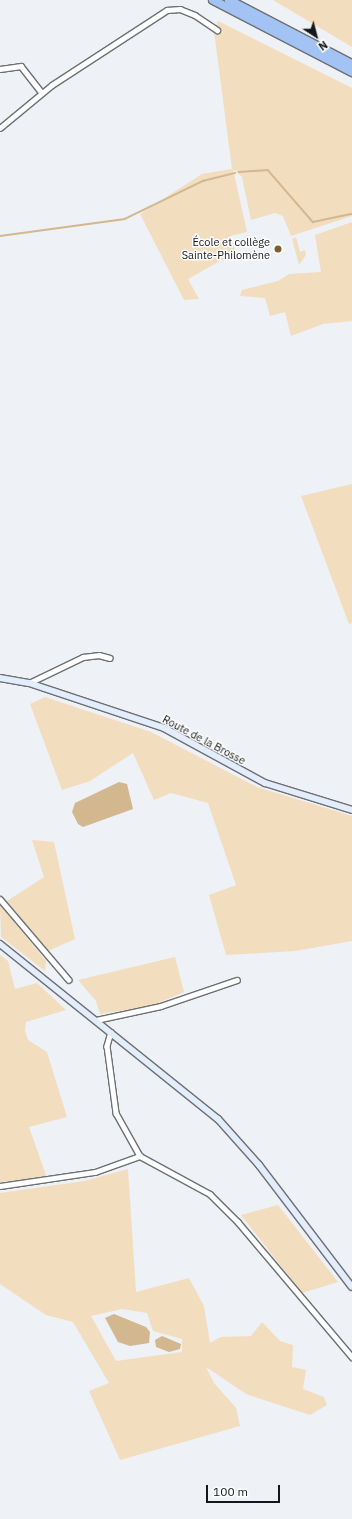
<!DOCTYPE html>
<html>
<head>
<meta charset="utf-8">
<style>
  body { margin:0 }
  #map { position:relative; width:352px; height:1519px; overflow:hidden; background:#eef1f5; font-family:"IBM Plex Sans",sans-serif }
  div>[style] { position:absolute }
  [style*='--x'] { left:calc(var(--x)*1px); top:calc(var(--y)*1px); width:calc(var(--w)*1px); rotate:calc(var(--a)*1deg) }
  .green>* { inset:0; background:#f2ddbf }
  .water>* { inset:0; background:#d2b78f }
  .stream>* { height:1.5px; margin:-0.75px; padding:0 0.75px; transform-origin:0.75px; border-radius:0.75px; background:#d2b78f }
  .roads { filter:drop-shadow(1px 0 #6d7073) drop-shadow(-1px 0 #6d7073) drop-shadow(0 1px #6d7073) drop-shadow(0 -1px #6d7073) }
  .street>* { height:4.5px; margin:-2.25px; padding:0 2.25px; transform-origin:2.25px; border-radius:2.25px; background:#fff }
  .secondary>* { height:6px; margin:-3px; padding:0 3px; transform-origin:3px; border-radius:3px; background:#e3edfc }
  .highway>* { height:8px; margin:-4px; padding:0 4px; transform-origin:4px; border-radius:4px; background:#a3c3f4 }
  .dots>* { width:11px; height:11px; translate:-50% -50%; box-sizing:border-box; border:2px solid #fefeff; border-radius:50% }
  span { translate:-50% -50%; white-space:nowrap; text-align:center; line-height:1.15; -webkit-text-stroke:3px #fefeff; paint-order:stroke }
  .poi-label { font-size:11px; color:#151617 }
  .right { translate:-100% -50%; text-align:right }
  .street-label { font-size:11px; color:#151617 }
  .north { position:absolute; left:296px; top:16px; width:40px; height:40px; -webkit-text-stroke:3px #fefeff; paint-order:stroke; rotate:144deg; font-size:11px; font-weight:700; line-height:16px; text-align:center; color:#151617 }
  .north::after { content:''; display:block; margin:auto; width:14px; height:18px; background:#151617; clip-path:polygon(50% 0,100% 100%,50% 72%,0 100%) }
  .scale { position:absolute; left:206px; top:1485px; width:74px; height:18px; box-sizing:border-box; border:2px solid #151617; border-top:0; padding-left:5px; font-size:12px; line-height:14px; white-space:nowrap; color:#151617; -webkit-text-stroke:3px #fefeff; paint-order:stroke }
</style>
</head>
<body>
<div id="map">
  <div class="green">
    <i style="clip-path:polygon(273px 0,352px 0,352px 47px)"></i>
    <i style="clip-path:polygon(218px 21px,352px 88px,352px 216px,291px 236px,283px 216px,275px 213px,251px 220px,242px 177px,233px 169px,247px 232px,230px 236px,236px 252px,188px 279px,199px 299px,184px 300px,140px 214px,202px 174px,232px 169px,214px 31px)"></i>
    <i style="clip-path:polygon(352px 222px,352px 321px,323px 324px,291px 336px,285px 312px,270px 316px,265px 298px,240px 296px,242px 290px,278px 281px,289px 274px,321px 272px,315px 235px)"></i>
    <i style="clip-path:polygon(296px 237px,300px 252px,305px 250px,306px 255px,299px 265px,292px 239px)"></i>
    <i style="clip-path:polygon(352px 484px,352px 623px,349px 624px,301px 496px)"></i>
    <i style="clip-path:polygon(45px 697px,151px 732px,257px 787px,352px 816px,352px 941px,295px 951px,226px 955px,209px 895px,236px 885px,208px 803px,171px 793px,154px 800px,133px 753px,90px 781px,62px 790px,30px 704px)"></i>
    <i style="clip-path:polygon(32px 840px,54px 842px,75px 939px,48px 951px,7px 901px,44px 877px)"></i>
    <i style="clip-path:polygon(0 905px,46px 961px,45px 971px,1px 937px)"></i>
    <i style="clip-path:polygon(0 955px,8px 961px,15px 989px,37px 983px,66px 1010px,26px 1022px,25px 1031px,28px 1040px,47px 1052px,67px 1117px,29px 1127px,47px 1178px,0 1182px)"></i>
    <i style="clip-path:polygon(175px 957px,184px 992px,151px 1006px,100px 1014px,96px 1001px,78px 980px)"></i>
    <i style="clip-path:polygon(evenodd,128px 1169px,136px 1292px,189px 1278px,204px 1306px,210px 1343px,221px 1337px,251px 1336px,262px 1322px,280px 1341px,293px 1345px,292px 1367px,306px 1370px,303px 1389px,324px 1397px,327px 1405px,310px 1415px,246px 1394px,206px 1367px,214px 1383px,236px 1408px,240px 1426px,120px 1460px,89px 1391px,109px 1383px,73px 1322px,46px 1315px,0 1284px,0 1193px,84px 1181px,128px 1169px,122px 1309px,147px 1313px,153px 1331px,182px 1339px,182px 1352px,116px 1361px,91px 1316px,122px 1309px)"></i>
    <i style="clip-path:polygon(278px 1205px,338px 1282px,302px 1293px,241px 1215px)"></i>
  </div>
  <div class="water">
    <i style="clip-path:polygon(119px 782px,127px 784px,133px 809px,83px 827px,78px 824px,72px 812px,75px 803px)"></i>
    <i style="clip-path:polygon(114px 1314px,146px 1327px,150px 1332px,149px 1343px,130px 1346px,118px 1342px,105px 1318px)"></i>
    <i style="clip-path:polygon(162px 1336px,181px 1344px,180px 1349px,169px 1352px,156px 1347px,155px 1340px)"></i>
  </div>
  <div class="stream">
    <i style="--x:239;--y:172;--w:29;--a:-4"></i>
    <i style="--x:268;--y:170;--w:69;--a:49.1"></i>
    <i style="--x:313;--y:222;--w:40;--a:-12"></i>
    <i style="--x:0;--y:236;--w:126;--a:-7.7"></i>
    <i style="--x:125;--y:219;--w:87;--a:-26"></i>
    <i style="--x:203;--y:181;--w:33;--a:-14"></i>
  </div>
  <div class="roads">
    <div class="street">
      <i style="--x:0;--y:69;--w:21;--a:-8"></i>
      <i style="--x:21;--y:66;--w:34;--a:52"></i>
      <i style="--x:0;--y:128;--w:67;--a:-39.6"></i>
      <i style="--x:52;--y:85;--w:137;--a:-33.1"></i>
      <i style="--x:167;--y:10;--w:13;--a:-4"></i>
      <i style="--x:180;--y:9;--w:16;--a:22"></i>
      <i style="--x:195;--y:15;--w:27;--a:34"></i>
      <i style="--x:29;--y:683;--w:60;--a:-25.7"></i>
      <i style="--x:83;--y:657;--w:16;--a:-7"></i>
      <i style="--x:99;--y:655;--w:11;--a:15"></i>
      <i style="--x:0;--y:899;--w:106;--a:49.6"></i>
      <i style="--x:96;--y:1020;--w:66;--a:-12.2"></i>
      <i style="--x:161;--y:1006;--w:80;--a:-18.9"></i>
      <i style="--x:111;--y:1032;--w:15;--a:106"></i>
      <i style="--x:107;--y:1046;--w:68;--a:82.3"></i>
      <i style="--x:116;--y:1113;--w:49;--a:60.8"></i>
      <i style="--x:140;--y:1156;--w:80;--a:28.5"></i>
      <i style="--x:210;--y:1194;--w:40;--a:45"></i>
      <i style="--x:238;--y:1222;--w:177;--a:49.8"></i>
      <i style="--x:0;--y:1186;--w:96;--a:-8.4"></i>
      <i style="--x:95;--y:1172;--w:48;--a:-19.6"></i>
    </div>
    <div class="secondary">
      <i style="--x:0;--y:678;--w:29;--a:10"></i>
      <i style="--x:29;--y:683;--w:142;--a:18.4"></i>
      <i style="--x:164;--y:728;--w:115;--a:28.6"></i>
      <i style="--x:265;--y:783;--w:91;--a:17.2"></i>
      <i style="--x:0;--y:944;--w:280;--a:38.8"></i>
      <i style="--x:218;--y:1119;--w:62;--a:48.3"></i>
      <i style="--x:259;--y:1165;--w:153;--a:52.7"></i>
    </div>
    <div class="highway">
      <i style="--x:213;--y:0;--w:157;--a:27.4"></i>
      <i style="--x:229;--y:0;--w:139;--a:27.5"></i>
    </div>
  </div>
  <div class="dots">
    <i style="left:278px;top:249px;background:#7b5e31"></i>
  </div>
  <div class="poi-label">
    <span class="right" style="left:270px;top:249px">École et collège<br>Sainte-Philomène</span>
  </div>
  <div class="street-label">
    <span style="left:204px;top:740px;rotate:28deg">Route de la Brosse</span>
  </div>
  <div class="north">N</div>
  <div class="scale">100 m</div>
</div>
</body>
</html>
